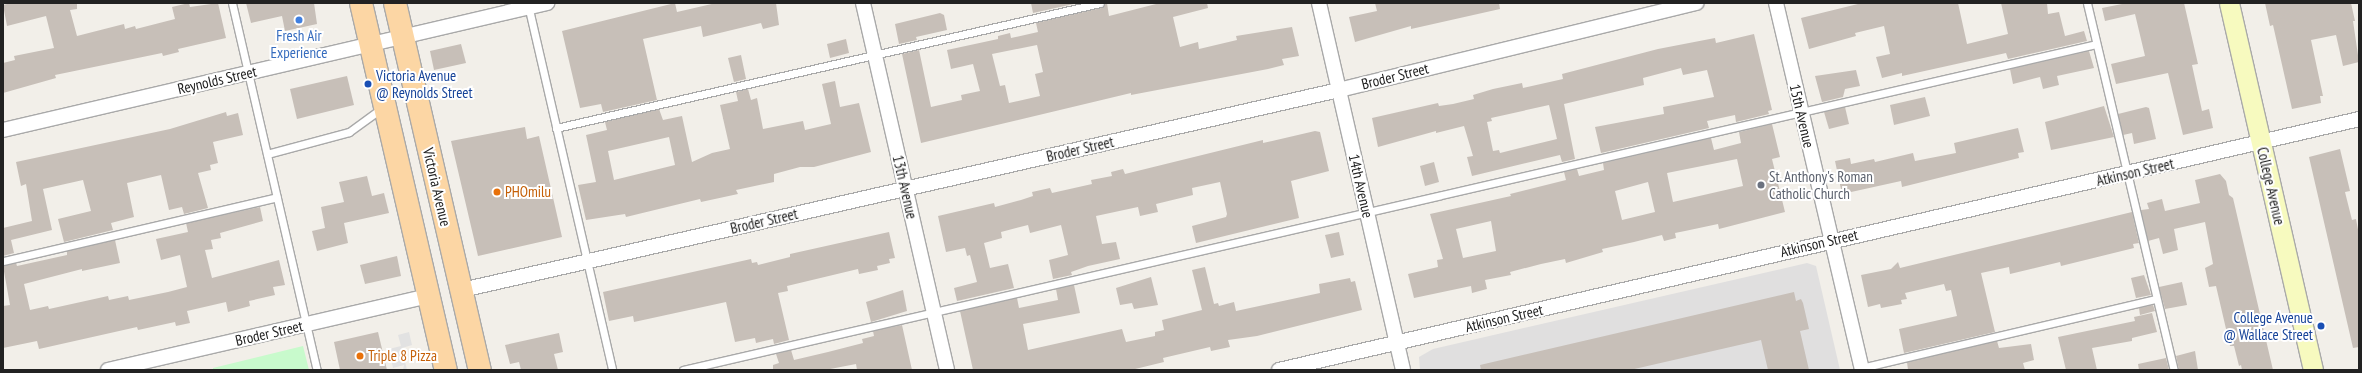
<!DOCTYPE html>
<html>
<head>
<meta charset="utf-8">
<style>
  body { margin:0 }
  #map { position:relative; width:2362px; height:373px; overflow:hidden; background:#f2efe9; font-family:"PT Sans Narrow",sans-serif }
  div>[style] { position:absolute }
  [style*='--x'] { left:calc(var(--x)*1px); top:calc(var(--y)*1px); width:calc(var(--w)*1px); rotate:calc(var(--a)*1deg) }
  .residential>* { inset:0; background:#e0dfdf }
  .park>* { inset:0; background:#c8facc }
  .parking>* { inset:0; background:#e2e2e2 }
  .building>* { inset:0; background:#c7bfb8 }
  .roads { filter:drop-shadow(1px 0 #a9a9a9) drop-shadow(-1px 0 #a9a9a9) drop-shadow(0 1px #a9a9a9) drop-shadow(0 -1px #a9a9a9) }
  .lane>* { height:7px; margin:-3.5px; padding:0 3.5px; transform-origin:3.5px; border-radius:3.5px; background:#fff }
  .street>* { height:14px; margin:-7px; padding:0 7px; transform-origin:7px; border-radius:7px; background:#fff }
  .secondary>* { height:19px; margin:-9.5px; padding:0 9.5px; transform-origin:9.5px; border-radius:9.5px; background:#f7fabf }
  .primary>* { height:22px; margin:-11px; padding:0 11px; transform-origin:11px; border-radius:11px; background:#fcd6a4 }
  .dots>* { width:11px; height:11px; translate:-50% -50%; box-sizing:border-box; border:2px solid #fff; border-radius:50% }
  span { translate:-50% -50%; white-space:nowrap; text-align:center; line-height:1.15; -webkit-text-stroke:4px #fff; paint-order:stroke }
  .shop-label { font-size:15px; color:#366cbe }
  .transit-label { font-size:15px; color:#164399 }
  .left { translate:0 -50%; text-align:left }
  .right { translate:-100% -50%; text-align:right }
  .street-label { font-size:15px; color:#222 }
  .worship-label { font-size:15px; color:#5b616d }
  .food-label { font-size:15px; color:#c56008 }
  .frame { position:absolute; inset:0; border:4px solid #222; pointer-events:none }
</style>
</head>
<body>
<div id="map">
  <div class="residential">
    <i style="clip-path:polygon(1807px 263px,1816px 266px,1840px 370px,1420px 370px,1419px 357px,1433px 349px)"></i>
  </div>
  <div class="park">
    <i style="clip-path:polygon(303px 346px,309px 370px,213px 370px,213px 368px)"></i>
  </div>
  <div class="parking">
    <i style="clip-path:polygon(409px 332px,412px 345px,402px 348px,407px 370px,403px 370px,404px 365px,393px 368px,389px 349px,401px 346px,398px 335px)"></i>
  </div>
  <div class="building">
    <i style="clip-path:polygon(11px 3px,77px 3px,77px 9px,70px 10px,77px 36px,124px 24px,125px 29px,135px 26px,136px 29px,175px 19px,172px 7px,189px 3px,190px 7px,218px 3px,226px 38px,178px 49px,179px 52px,163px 56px,162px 53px,55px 75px,56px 78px,3px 93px,3px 63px,15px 60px,14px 56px,54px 48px,46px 16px,7px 26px,3px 5px)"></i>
    <i style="clip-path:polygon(246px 3px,314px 3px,317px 24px,285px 31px,282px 16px,251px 23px)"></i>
    <i style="clip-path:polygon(675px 3px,677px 12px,716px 3px,776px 3px,779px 25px,763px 29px,761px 23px,703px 37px,701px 26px,643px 39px,657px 100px,603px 112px,601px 104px,580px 108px,562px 31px)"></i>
    <i style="clip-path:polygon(1031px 3px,1078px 3px,1033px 13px)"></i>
    <i style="clip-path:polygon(evenodd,1105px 3px,1107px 3px,1109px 16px,1160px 3px,1207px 3px,1208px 8px,1173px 17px,1180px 47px,1198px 42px,1199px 49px,1237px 40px,1236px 36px,1292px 27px,1299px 56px,1282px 59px,1284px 65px,1268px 69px,1131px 95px,1131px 93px,921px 143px,902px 54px,919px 50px,931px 107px,962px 100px,961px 95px,980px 91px,973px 64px,951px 69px,947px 50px,998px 39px,998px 36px,1010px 33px,1011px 38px,1038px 32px,1036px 23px,1101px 8px,1105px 3px,1037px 45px,1043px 72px,1035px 74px,1040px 96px,1009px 103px,1005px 85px,1000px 86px,992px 54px,1037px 45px)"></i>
    <i style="clip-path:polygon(1375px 3px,1499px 3px,1500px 9px,1411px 29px,1411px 26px,1355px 42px,1349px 17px,1377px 11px)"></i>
    <i style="clip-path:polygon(1862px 3px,1958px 3px,1967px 44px,2008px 34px,2001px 3px,2047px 3px,2048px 14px,2059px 12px,2065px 36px,2084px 31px,2087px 41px,2008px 59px,2006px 53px,1902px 76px,1902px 73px,1882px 78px,1876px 57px,1890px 54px,1884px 26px,1855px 33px,1856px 36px,1809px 49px,1801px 18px)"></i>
    <i style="clip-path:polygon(2127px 3px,2184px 3px,2198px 64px,2192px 65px,2202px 111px,2209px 109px,2213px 128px,2183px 135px,2168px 73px,2116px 84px,2111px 64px,2145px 56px,2135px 14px,2105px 21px,2102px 8px)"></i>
    <i style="clip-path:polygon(2265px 3px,2351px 3px,2355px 21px,2353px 21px,2359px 62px,2343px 66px,2336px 35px,2311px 40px,2323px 96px,2320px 96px,2321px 103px,2292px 109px,2273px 25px,2270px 26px)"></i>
    <i style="clip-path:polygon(940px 13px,944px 15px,947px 30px,916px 37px,917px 40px,899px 44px,895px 24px)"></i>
    <i style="clip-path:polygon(evenodd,1754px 34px,1772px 110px,1768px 111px,1769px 114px,1736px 122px,1735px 115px,1707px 121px,1709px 128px,1601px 153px,1595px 127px,1664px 114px,1663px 107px,1714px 97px,1707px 70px,1683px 75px,1681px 68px,1643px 78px,1644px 85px,1564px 104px,1575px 159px,1562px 162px,1560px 155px,1472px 176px,1467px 157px,1473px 156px,1464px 126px,1436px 133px,1436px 131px,1378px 147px,1372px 118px,1438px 103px,1439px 106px,1453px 104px,1474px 99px,1473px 95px,1493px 89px,1522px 83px,1523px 88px,1563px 79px,1562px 74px,1658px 49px,1715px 38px,1716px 43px,1754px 34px,1549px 105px,1557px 139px,1500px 153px,1499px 150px,1493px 151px,1487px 122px,1492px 121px,1491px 118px,1549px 105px)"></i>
    <i style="clip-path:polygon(846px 39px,849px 53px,830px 58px,827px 44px)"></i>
    <i style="clip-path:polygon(461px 44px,466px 63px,434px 70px,430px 51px)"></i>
    <i style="clip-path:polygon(2089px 51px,2094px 68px,2057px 76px,2059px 85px,2043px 89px,2040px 77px,2013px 84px,2010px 69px)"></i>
    <i style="clip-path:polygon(741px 55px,746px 79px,734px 82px,728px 58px)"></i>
    <i style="clip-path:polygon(1856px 70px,1860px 86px,1845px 89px,1843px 97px,1822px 102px,1815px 76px)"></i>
    <i style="clip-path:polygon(347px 76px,354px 105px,297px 119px,290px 89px)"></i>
    <i style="clip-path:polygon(evenodd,835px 81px,840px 107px,859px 103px,871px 152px,814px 167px,800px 167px,774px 174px,774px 182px,736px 190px,738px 194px,701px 202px,700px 199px,626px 217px,625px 214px,586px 220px,578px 185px,596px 182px,586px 135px,607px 130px,605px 122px,659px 109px,663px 120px,682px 116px,692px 162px,712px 153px,730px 149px,720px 105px,738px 101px,736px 92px,748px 89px,751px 100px,757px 98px,763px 129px,803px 121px,805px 130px,831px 124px,822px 84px,835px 81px,669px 137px,675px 165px,614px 180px,608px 151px,669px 137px)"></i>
    <i style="clip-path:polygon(1925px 97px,1930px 116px,1894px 125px,1890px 105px)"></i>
    <i style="clip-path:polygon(2104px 106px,2114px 137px,2051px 150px,2045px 122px)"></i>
    <i style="clip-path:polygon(1845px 107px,1849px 124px,1829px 129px,1824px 112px)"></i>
    <i style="clip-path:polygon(2146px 107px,2149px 108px,2156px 139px,2134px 144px,2132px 133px,2123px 135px,2118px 114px)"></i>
    <i style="clip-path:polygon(226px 112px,227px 116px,238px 113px,243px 135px,213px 142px,218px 163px,210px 165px,211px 170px,198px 173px,208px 208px,184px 214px,182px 207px,169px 210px,161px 175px,127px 183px,134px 217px,111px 223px,113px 230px,64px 242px,58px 219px,91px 211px,83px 180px,43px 189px,52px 230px,11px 240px,14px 253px,3px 256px,3px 228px,32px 221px,26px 184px,21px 186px,16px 162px,170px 129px)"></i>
    <i style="clip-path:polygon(evenodd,1772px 124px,1780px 157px,1772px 159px,1785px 212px,1719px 229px,1718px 224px,1685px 231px,1675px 233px,1676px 238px,1664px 241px,1662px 235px,1634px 242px,1602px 249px,1603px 252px,1566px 263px,1565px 259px,1541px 264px,1510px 272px,1511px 275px,1485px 280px,1487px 289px,1472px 293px,1471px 286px,1414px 298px,1408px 274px,1438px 267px,1437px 260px,1443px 259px,1430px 214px,1511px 196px,1510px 194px,1566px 180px,1564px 172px,1577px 169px,1579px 176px,1604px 170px,1603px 163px,1711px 138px,1714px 150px,1741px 143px,1739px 132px,1772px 124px,1737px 159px,1743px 186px,1673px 202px,1667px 173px,1737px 159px,1772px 124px,1648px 182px,1655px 212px,1622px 220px,1615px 191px,1648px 182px,1772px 124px,1491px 221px,1496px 251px,1463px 258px,1456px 229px,1491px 221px)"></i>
    <i style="clip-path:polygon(525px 127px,527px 139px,539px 136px,562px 237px,478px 256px,451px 141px)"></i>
    <i style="clip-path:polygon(2018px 128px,2024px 152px,2018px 153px,2019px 158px,1902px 187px,1901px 181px,1842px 194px,1835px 161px,1850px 158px,1851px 164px,1874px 159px,1875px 162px,1913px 153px,1915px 161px,1956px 153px,1954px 143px)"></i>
    <i style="clip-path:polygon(1315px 131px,1320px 132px,1329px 171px,1291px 181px,1299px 218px,1196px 243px,1192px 226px,1226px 217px,1227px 214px,1220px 182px,1192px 188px,1193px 195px,1156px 204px,1158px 212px,1140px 216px,1138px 207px,1096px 216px,1102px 244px,1116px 242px,1120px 259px,1088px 266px,1071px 272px,1072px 275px,1053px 279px,1049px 260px,1068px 255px,1061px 225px,1030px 233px,1028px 225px,1001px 232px,1002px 238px,984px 243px,990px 268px,1008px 264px,1014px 288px,957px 301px,954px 288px,977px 282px,970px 255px,967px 256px,965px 248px,946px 252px,938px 216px,994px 203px,995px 207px,1021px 200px,1033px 196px,1032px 192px,1050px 188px,1052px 193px,1092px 184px,1091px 180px,1112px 176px,1111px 172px,1123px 169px,1125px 174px,1263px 140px,1263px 143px)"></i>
    <i style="clip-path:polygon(2340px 149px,2350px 191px,2345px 192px,2352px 220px,2356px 219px,2359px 235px,2359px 347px,2353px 348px,2309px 157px)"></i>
    <i style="clip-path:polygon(1434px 162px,1439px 182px,1425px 186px,1420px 166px)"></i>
    <i style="clip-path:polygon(2220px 174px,2226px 181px,2229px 195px,2233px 198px,2273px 370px,2242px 370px,2241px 365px,2239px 366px,2234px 346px,2230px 346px,2216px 286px,2209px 287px,2205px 268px,2213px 264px,2205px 222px,2174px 229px,2178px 250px,2163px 254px,2159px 238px,2148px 241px,2141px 210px,2149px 209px,2147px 203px,2162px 199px,2165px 211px,2200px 203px,2195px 180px)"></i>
    <i style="clip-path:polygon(367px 176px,372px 196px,384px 193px,389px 213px,344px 223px,348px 243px,317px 251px,312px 231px,325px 228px,321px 207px,344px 202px,339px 182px)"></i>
    <i style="clip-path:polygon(260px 207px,263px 221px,220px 233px,221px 238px,211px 240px,213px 249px,205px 250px,212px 278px,279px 260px,285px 285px,273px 287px,275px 295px,249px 301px,250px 306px,228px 312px,226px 302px,187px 311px,190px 323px,176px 326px,175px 322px,138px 330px,137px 327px,39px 349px,37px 341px,3px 348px,3px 306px,10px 305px,3px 266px,16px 263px,17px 266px,67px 255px,67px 251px,115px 240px,120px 263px,82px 271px,82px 269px,24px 284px,30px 310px,48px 306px,49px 309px,108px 296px,109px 300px,128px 296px,129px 300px,168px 292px,187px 287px,180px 255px,161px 260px,156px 239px,188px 232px,186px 223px)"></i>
    <i style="clip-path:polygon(2132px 212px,2139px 243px,2133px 244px,2134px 248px,2061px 266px,2060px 262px,2010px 274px,2009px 267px,1981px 273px,1995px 332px,1904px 353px,1899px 329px,1957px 316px,1951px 290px,1946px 291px,1944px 284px,1905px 293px,1907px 299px,1901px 300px,1902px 304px,1881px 308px,1880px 304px,1868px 307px,1861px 275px,1891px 269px,1898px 262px,1900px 268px)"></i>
    <i style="clip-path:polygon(889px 232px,895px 258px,889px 259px,890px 263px,877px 266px,878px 270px,859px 274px,858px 269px,787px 286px,788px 291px,778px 293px,789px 340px,774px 344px,773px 339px,756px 343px,755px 338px,735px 342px,726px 302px,634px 322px,633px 316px,609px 321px,603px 292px,751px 259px,752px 263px,757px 262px,758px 265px,790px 257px,790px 254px)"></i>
    <i style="clip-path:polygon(1339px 232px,1344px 255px,1331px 258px,1325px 235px)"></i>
    <i style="clip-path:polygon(397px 256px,401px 276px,365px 284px,360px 265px)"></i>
    <i style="clip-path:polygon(1205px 267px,1214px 304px,1218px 303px,1219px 306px,1234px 302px,1236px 311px,1320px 293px,1319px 284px,1350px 278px,1351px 282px,1355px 281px,1362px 310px,1257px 336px,1228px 340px,1230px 347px,1211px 351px,1210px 347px,1163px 358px,1164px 362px,1131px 370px,973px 370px,960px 311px,1017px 298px,1019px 308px,1058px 300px,1056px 289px,1074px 285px,1080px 313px,1023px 324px,1028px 350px,1122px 329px,1126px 342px,1155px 336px,1155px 332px,1164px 330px,1162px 320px,1202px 310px,1192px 270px)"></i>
    <i style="clip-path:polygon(2144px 275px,2151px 295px,2136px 298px,2131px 278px)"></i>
    <i style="clip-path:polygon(1151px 277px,1158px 305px,1134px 309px,1132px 303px,1120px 305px,1116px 288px)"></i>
    <i style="clip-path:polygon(2182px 282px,2187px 305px,2165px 309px,2159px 287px)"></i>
    <i style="clip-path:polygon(903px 290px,907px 311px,871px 322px,866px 302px)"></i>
    <i style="clip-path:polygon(1794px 292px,1796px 301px,1801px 299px,1803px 303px,1809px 329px,1800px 331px,1809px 370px,1768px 370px,1761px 340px,1630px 370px,1481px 370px,1480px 365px)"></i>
    <i style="clip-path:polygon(2153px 305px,2155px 311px,2140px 315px,2139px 308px)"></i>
    <i style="clip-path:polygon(2152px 313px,2157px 332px,2132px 338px,2132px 341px,2092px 348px,2097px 370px,2066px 370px,2058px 337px,2135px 321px,2134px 317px)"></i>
    <i style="clip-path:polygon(902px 325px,912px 370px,857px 370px,856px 364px,825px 370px,773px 370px,773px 365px,779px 363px,776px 354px,791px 350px,794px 360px,828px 352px,863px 343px,862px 339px,874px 336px,873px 331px)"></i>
    <i style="clip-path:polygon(378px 332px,387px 370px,340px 370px,334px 342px)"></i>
    <i style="clip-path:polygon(559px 333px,563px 352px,554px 354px,558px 370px,521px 370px,519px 362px,510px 364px,505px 345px)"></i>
    <i style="clip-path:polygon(1997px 341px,1999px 348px,2031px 344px,2034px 360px,2023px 363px,2025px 370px,1908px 370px,1907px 362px)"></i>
    <i style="clip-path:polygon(2195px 351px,2198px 370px,2179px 370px,2176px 356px)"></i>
    <i style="clip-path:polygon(2166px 358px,2169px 370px,2139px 370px,2138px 364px)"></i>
  </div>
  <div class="roads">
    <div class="lane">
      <i style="--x:232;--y:3;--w:377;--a:77"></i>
      <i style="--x:2087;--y:3;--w:377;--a:76.7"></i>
      <i style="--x:528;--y:5;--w:375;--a:77"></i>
      <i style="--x:556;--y:128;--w:558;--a:-12.94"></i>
      <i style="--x:267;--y:154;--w:85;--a:-15"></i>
      <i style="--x:349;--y:132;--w:41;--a:-36"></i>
      <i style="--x:3;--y:261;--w:281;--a:-13.1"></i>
      <i style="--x:1861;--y:368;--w:303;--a:-13.2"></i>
      <i style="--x:683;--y:370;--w:1450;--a:-12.99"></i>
    </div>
    <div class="street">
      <i style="--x:863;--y:3;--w:376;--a:77.1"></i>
      <i style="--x:1319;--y:3;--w:376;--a:77.1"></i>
      <i style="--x:1776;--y:3;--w:377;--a:76.8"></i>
      <i style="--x:3;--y:130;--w:559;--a:-13.14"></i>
      <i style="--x:462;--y:290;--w:900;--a:-12.85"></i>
      <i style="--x:1339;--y:90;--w:368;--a:-13.7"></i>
      <i style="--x:108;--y:370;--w:329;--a:-13"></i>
      <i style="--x:1279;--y:370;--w:1109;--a:-13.08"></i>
    </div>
    <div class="secondary">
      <i style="--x:2229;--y:3;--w:376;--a:77.1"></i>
    </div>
    <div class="primary">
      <i style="--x:361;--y:3;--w:377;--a:77"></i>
      <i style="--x:395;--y:3;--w:377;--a:77"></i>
    </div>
  </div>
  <div class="dots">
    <i style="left:299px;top:20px;background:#3f7fe0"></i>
    <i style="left:368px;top:84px;background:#1a4fb4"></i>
    <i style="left:1761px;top:185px;background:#6b7280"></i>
    <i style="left:497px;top:192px;background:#e8710a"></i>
    <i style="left:2321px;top:326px;background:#1a4fb4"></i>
    <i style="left:360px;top:356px;background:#e8710a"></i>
  </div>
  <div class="shop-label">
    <span style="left:299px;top:44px">Fresh Air<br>Experience</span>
  </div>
  <div class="transit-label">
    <span class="left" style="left:376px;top:84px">Victoria Avenue<br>@ Reynolds Street</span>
    <span class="right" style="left:2313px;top:326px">College Avenue<br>@ Wallace Street</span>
  </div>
  <div class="street-label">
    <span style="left:1395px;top:76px;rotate:-14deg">Broder Street</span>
    <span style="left:217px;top:80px;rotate:-13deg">Reynolds Street</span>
    <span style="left:1802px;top:116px;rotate:77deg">15th Avenue</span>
    <span style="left:1080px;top:149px;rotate:-13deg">Broder Street</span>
    <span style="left:2135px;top:172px;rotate:-13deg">Atkinson Street</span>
    <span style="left:1361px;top:186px;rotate:77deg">14th Avenue</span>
    <span style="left:2271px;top:186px;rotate:77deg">College Avenue</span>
    <span style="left:437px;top:187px;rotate:77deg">Victoria Avenue</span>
    <span style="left:905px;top:187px;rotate:77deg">13th Avenue</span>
    <span style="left:764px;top:221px;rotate:-13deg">Broder Street</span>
    <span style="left:1819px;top:243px;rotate:-13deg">Atkinson Street</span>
    <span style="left:1504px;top:318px;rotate:-13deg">Atkinson Street</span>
    <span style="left:269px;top:333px;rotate:-13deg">Broder Street</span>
  </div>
  <div class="worship-label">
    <span class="left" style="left:1769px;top:185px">St. Anthony's Roman<br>Catholic Church</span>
  </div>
  <div class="food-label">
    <span class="left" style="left:505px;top:192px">PHOmilu</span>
    <span class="left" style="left:368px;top:356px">Triple 8 Pizza</span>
  </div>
  <div class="frame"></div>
</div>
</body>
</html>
